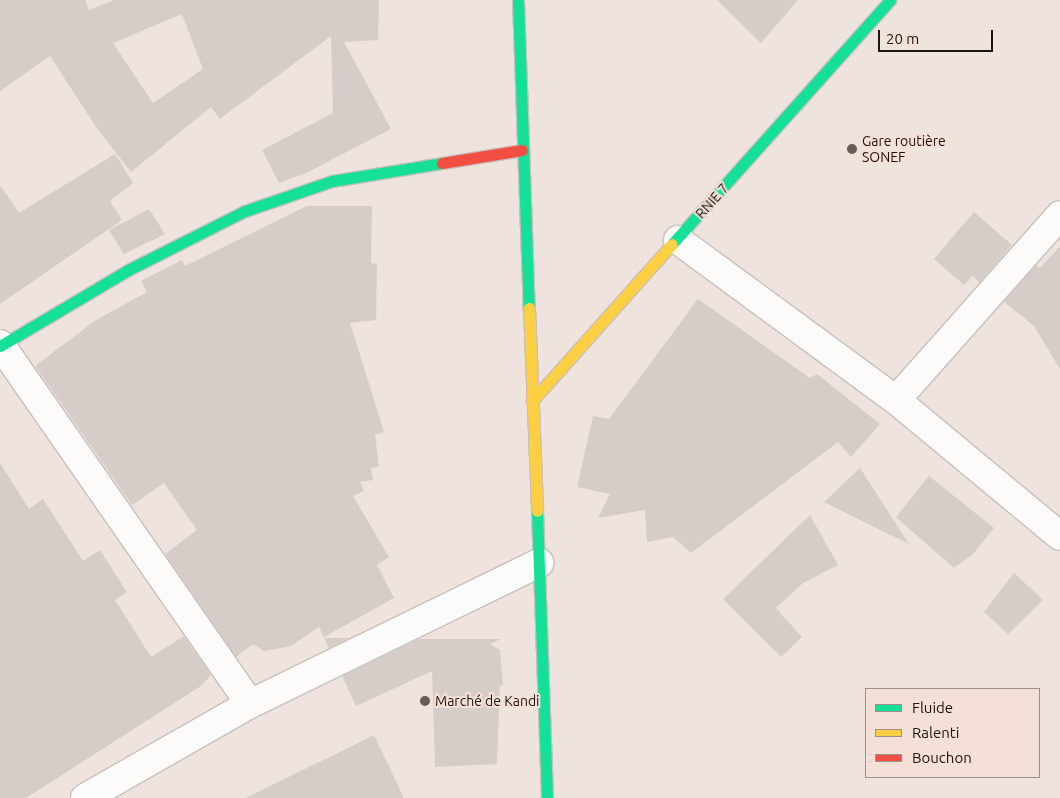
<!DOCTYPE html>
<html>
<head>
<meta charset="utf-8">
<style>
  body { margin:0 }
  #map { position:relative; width:1060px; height:798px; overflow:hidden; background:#eee3dd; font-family:Ubuntu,sans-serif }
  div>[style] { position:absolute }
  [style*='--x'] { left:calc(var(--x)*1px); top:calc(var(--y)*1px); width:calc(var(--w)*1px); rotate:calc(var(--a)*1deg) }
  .building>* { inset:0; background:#d6cdc9 }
  .roads { filter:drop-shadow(1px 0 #c9c0bc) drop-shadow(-1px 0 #c9c0bc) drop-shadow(0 1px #c9c0bc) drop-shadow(0 -1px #c9c0bc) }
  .street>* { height:28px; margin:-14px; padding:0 14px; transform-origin:14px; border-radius:14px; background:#fcfbfa }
  .fast>* { height:11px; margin:-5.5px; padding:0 5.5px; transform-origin:5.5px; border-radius:5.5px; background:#16e098 }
  .slow>* { height:11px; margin:-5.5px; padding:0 5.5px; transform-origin:5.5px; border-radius:5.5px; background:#ffcf43 }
  .jam>* { height:11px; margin:-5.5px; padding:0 5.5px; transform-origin:5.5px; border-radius:5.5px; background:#f24e42 }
  .dots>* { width:14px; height:14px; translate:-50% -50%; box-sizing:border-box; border:2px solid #f4e0d7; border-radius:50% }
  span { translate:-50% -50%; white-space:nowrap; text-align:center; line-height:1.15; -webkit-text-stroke:4px #f4e0d7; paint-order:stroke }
  .poi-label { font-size:14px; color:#1b1411 }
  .left { translate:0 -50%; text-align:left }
  .street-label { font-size:14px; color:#1b1411 }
  .legend { position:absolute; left:865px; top:688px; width:175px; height:90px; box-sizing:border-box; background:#f4e0d7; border:1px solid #9d8e88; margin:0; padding:6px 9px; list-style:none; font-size:15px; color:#1b1411 }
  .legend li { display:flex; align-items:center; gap:10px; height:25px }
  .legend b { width:25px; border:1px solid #9d8e88 }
  .scale { position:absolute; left:878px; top:30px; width:115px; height:22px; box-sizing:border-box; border:2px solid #1b1411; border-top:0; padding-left:6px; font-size:15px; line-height:18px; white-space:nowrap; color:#1b1411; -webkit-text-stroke:4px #f4e0d7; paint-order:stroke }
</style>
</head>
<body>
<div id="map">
  <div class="building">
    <i style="clip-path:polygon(evenodd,0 0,85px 0,89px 10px,114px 0,379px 0,378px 40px,344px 42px,391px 129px,306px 173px,279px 183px,262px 150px,333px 113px,331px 36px,220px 119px,211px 107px,131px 172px,96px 127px,50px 56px,0 91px,0 0,182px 14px,203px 69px,153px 103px,113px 43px,182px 14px)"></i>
    <i style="clip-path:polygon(717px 0,798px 0,761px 43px)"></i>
    <i style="clip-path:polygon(115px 154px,133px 183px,110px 201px,122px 220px,0 304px,0 185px,19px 213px)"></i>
    <i style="clip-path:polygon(307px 206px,372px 206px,371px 263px,377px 264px,376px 320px,350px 323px,384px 432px,375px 435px,379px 467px,371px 468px,373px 480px,360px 482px,364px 491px,353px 496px,389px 557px,377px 565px,394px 598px,324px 637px,319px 627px,291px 646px,264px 651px,253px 644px,236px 657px,165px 554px,197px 530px,164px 483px,132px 505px,35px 366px,96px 320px,147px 292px,141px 281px,182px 260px,185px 266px)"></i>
    <i style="clip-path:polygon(149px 209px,165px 234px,124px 254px,109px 230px)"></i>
    <i style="clip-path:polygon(974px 212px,1012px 245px,980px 282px,972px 276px,964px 285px,934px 259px)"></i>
    <i style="clip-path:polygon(1060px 246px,1060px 369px,1034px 326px,1004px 302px,1036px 265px,1040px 268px)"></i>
    <i style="clip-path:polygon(698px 299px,810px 378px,817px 374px,880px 424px,851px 457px,838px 442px,691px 553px,673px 537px,647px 542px,645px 510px,598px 518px,610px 494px,577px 487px,593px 416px,609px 419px)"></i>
    <i style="clip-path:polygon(0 463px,29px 509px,43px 499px,83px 561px,100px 550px,127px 592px,115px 600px,151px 657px,184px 636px,211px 675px,201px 686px,26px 798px,0 798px)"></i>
    <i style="clip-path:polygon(860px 468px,909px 544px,824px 502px)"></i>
    <i style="clip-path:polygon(929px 476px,994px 528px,973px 554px,954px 568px,896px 517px)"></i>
    <i style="clip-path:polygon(810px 515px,838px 565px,803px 583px,776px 608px,802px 637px,781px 657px,723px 599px)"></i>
    <i style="clip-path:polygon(1014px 573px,1043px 600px,1008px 634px,984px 612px)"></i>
    <i style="clip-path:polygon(324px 638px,349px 638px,329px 648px)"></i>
    <i style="clip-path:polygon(419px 639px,501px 639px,490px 644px,500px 650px,503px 685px,500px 686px,497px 764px,435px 767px,432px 671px,356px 706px,342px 676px)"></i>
    <i style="clip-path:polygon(374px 735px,404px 798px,246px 798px)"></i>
  </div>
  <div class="roads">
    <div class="street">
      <i style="--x:678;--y:240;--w:270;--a:36.3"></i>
      <i style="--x:896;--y:400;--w:213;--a:39.7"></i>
      <i style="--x:0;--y:344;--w:438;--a:55.2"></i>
      <i style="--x:896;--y:400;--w:247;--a:-48.4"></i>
      <i style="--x:85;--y:798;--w:190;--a:-29.7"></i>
      <i style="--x:250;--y:704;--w:322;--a:-26"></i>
    </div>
    <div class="fast">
      <i style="--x:518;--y:0;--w:308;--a:88"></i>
      <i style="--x:672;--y:244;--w:327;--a:-48.2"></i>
      <i style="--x:0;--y:346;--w:149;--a:-30.7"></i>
      <i style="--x:128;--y:270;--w:131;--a:-26.8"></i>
      <i style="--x:245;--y:211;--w:92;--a:-19"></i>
      <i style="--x:332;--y:181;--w:111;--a:-9.3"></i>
      <i style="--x:537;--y:511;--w:287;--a:88"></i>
    </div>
    <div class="slow">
      <i style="--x:529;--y:308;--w:203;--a:87.7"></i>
      <i style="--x:532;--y:401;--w:210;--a:-48.3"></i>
    </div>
    <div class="jam">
      <i style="--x:442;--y:163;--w:81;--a:-9.2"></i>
    </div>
  </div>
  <div class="dots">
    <i style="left:852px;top:149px;background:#655c58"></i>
    <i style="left:425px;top:701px;background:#655c58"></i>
  </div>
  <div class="poi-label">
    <span class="left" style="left:862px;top:149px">Gare routière<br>SONEF</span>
    <span class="left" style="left:435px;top:701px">Marché de Kandi</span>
  </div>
  <div class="street-label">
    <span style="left:712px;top:201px;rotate:-48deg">RNIE 7</span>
  </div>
  <ul class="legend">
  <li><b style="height:6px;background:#16e098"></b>Fluide</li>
  <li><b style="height:6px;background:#ffcf43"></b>Ralenti</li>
  <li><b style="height:6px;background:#f24e42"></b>Bouchon</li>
  </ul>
  <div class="scale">20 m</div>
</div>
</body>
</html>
